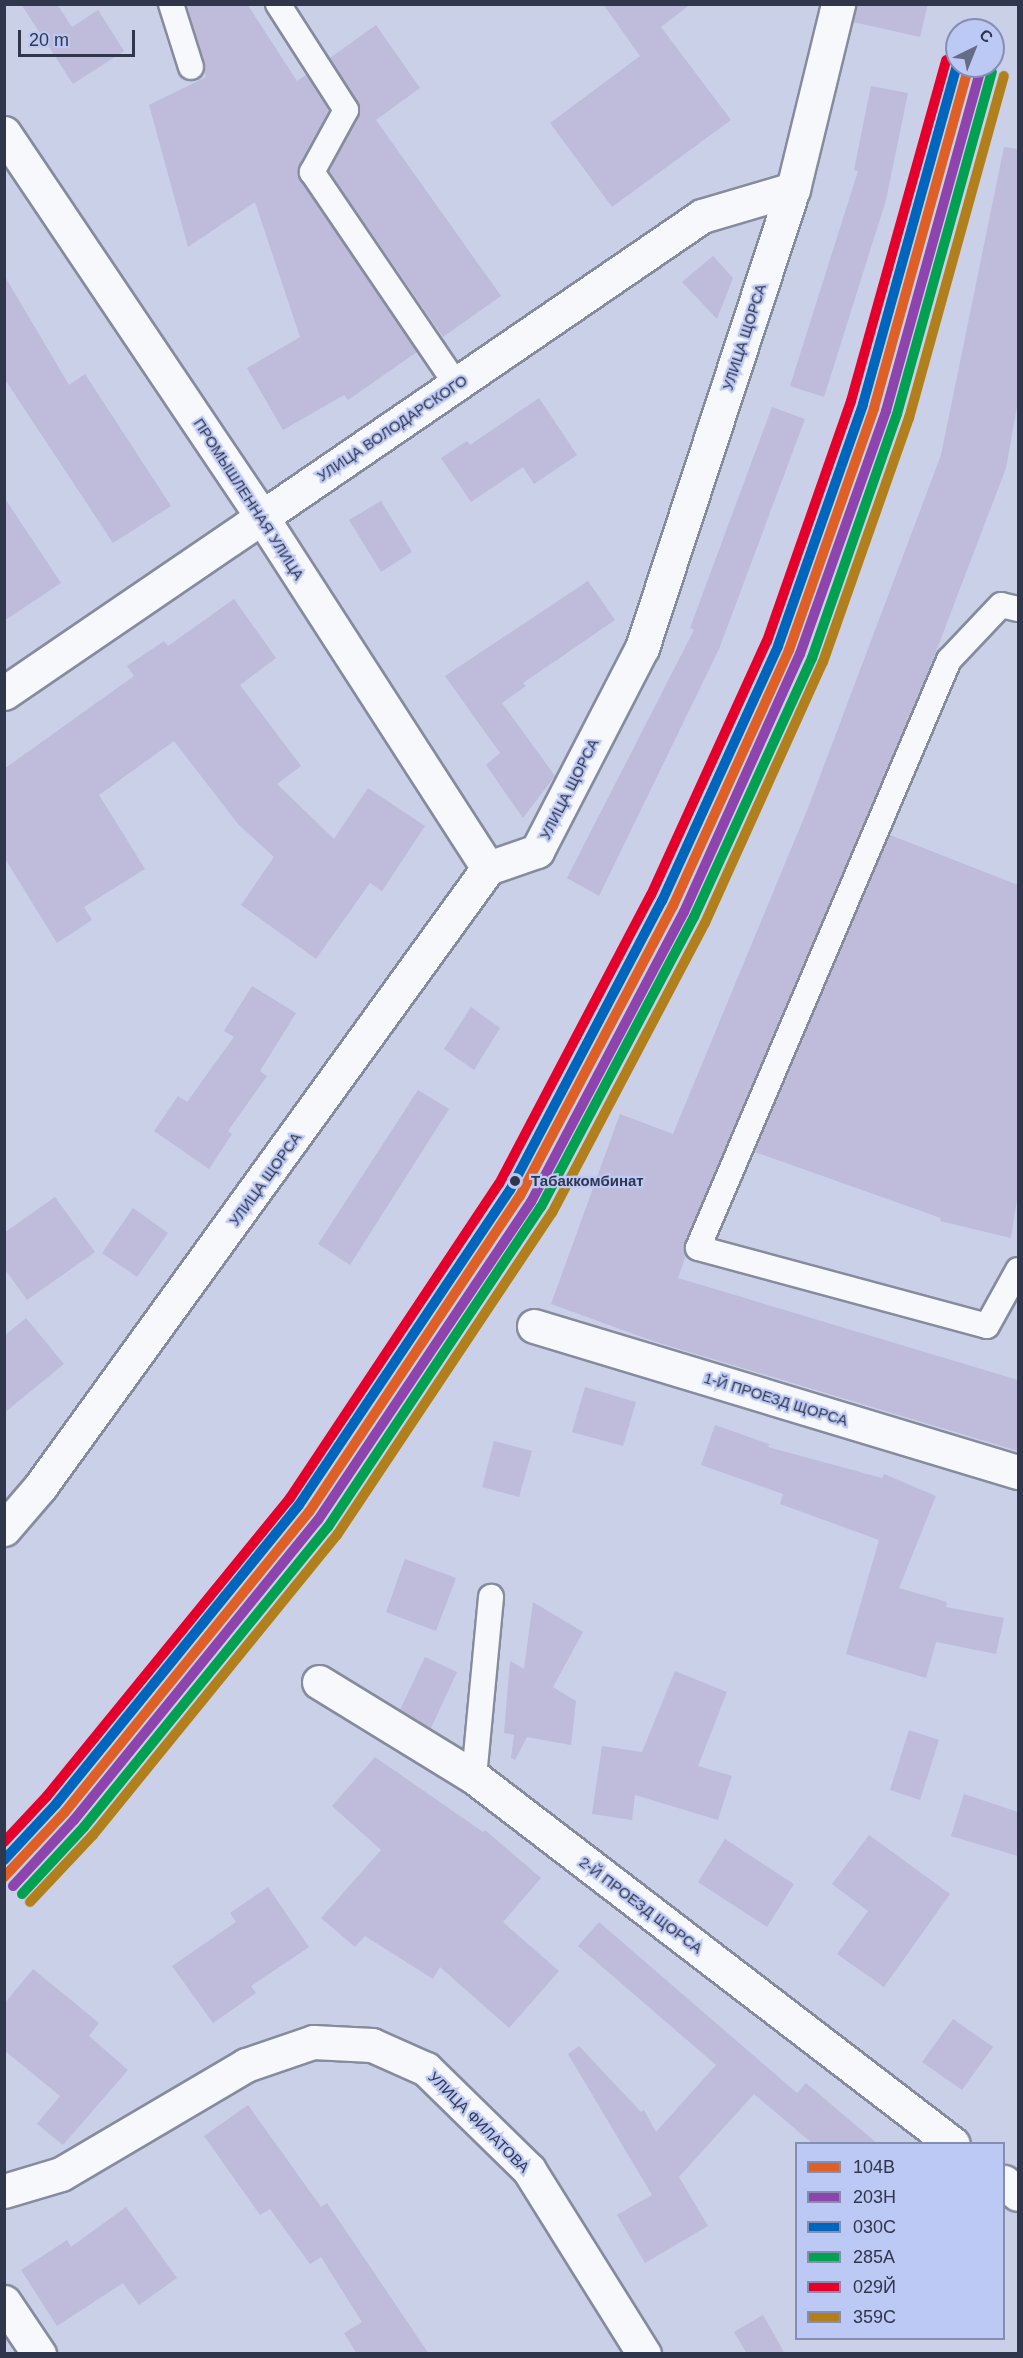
<!DOCTYPE html>
<html>
<head>
<meta charset="utf-8">
<style>
  body { margin:0 }
  #map { position:relative; width:1023px; height:2358px; overflow:hidden; background:#cad0e8; font-family:Helvetica,sans-serif }
  div>[style] { position:absolute }
  [style*='--x'] { left:calc(var(--x)*1px); top:calc(var(--y)*1px); width:calc(var(--w)*1px); rotate:calc(var(--a)*1deg) }
  .building>* { inset:0; background:#bebbdb }
  .roads { filter:drop-shadow(2px 0 #868b9e) drop-shadow(-2px 0 #868b9e) drop-shadow(0 2px #868b9e) drop-shadow(0 -2px #868b9e) }
  .lane>* { height:24px; margin:-12px; padding:0 12px; transform-origin:12px; border-radius:12px; background:#f7f8fc }
  .street>* { height:33px; margin:-16.5px; padding:0 16.5px; transform-origin:16.5px; border-radius:16.5px; background:#f7f8fc }
  .secondary>* { height:33px; margin:-16.5px; padding:0 16.5px; transform-origin:16.5px; border-radius:16.5px; background:#f7f8fc }
  .rail-1>* { height:10px; margin:-5px; padding:0 5px; transform-origin:5px; border-radius:5px; background:#df6026 }
  .rail-2>* { height:10px; margin:-5px; padding:0 5px; transform-origin:5px; border-radius:5px; background:#8e44ad }
  .rail-3>* { height:10px; margin:-5px; padding:0 5px; transform-origin:5px; border-radius:5px; background:#0065bd }
  .rail-4>* { height:10px; margin:-5px; padding:0 5px; transform-origin:5px; border-radius:5px; background:#02a051 }
  .rail-5>* { height:10px; margin:-5px; padding:0 5px; transform-origin:5px; border-radius:5px; background:#e4002b }
  .rail-6>* { height:10px; margin:-5px; padding:0 5px; transform-origin:5px; border-radius:5px; background:#b17f1b }
  .dots>* { width:16px; height:16px; translate:-50% -50%; box-sizing:border-box; border:3px solid #bdc9f5; border-radius:50% }
  span { translate:-50% -50%; white-space:nowrap; text-align:center; line-height:1.15; -webkit-text-stroke:4.5px #bdc9f5; paint-order:stroke }
  .street-label { font-size:15px; color:#30364c }
  .stop-label { font-size:15px; color:#30364c; font-weight:700 }
  .left { translate:0 -50%; text-align:left }
  .frame { position:absolute; inset:0; border:6px solid #30364c; pointer-events:none }
  .legend { position:absolute; left:795px; top:2142px; width:210px; height:198px; box-sizing:border-box; background:#bdc9f5; border:2px solid #858eb1; margin:0; padding:8px 10px; list-style:none; font-size:18px; color:#30364c }
  .legend li { display:flex; align-items:center; gap:12px; height:30px }
  .legend b { width:30px; border:2px solid #858eb1 }
  .north { position:absolute; left:945px; top:18px; width:60px; height:60px; box-sizing:border-box; background:#bdc9f5; border:2px solid #858eb1; border-radius:50%; rotate:43deg; font-size:16px; font-weight:700; line-height:24px; text-align:center; color:#30364c }
  .north::after { content:''; display:block; margin:auto; width:21px; height:27px; background:#666c83; clip-path:polygon(50% 0,100% 100%,50% 72%,0 100%) }
  .scale { position:absolute; left:18px; top:30px; width:117px; height:27px; box-sizing:border-box; border:3px solid #30364c; border-top:0; padding-left:8px; font-size:18px; line-height:21px; white-space:nowrap; color:#30364c; -webkit-text-stroke:4px #bdc9f5; paint-order:stroke }
</style>
</head>
<body>
<div id="map">
  <div class="building">
    <i style="clip-path:polygon(21px 4px,57px 4px,72px 27px,98px 10px,124px 51px,73px 84px)"></i>
    <i style="clip-path:polygon(186px 4px,247px 4px,297px 81px,306px 75px,329px 111px,300px 165px,300px 179px,417px 352px,348px 400px,344px 395px,283px 430px,247px 368px,300px 337px,255px 202px,188px 247px,149px 105px,206px 77px)"></i>
    <i style="clip-path:polygon(603px 4px,691px 4px,661px 27px,731px 120px,612px 207px,550px 123px,640px 56px)"></i>
    <i style="clip-path:polygon(856px 4px,928px 4px,920px 37px,853px 22px)"></i>
    <i style="clip-path:polygon(376px 25px,420px 88px,376px 120px,501px 296px,443px 337px,329px 171px,360px 110px,330px 58px)"></i>
    <i style="clip-path:polygon(871px 86px,908px 93px,886px 200px,824px 397px,790px 386px,858px 171px,854px 170px)"></i>
    <i style="clip-path:polygon(1004px 147px,1018px 149px,1018px 401px,1006px 468px,924px 683px,685px 1242px,686px 1255px,678px 1278px,1018px 1380px,1018px 1451px,653px 1341px,551px 1304px,620px 1114px,673px 1134px,808px 808px,941px 455px)"></i>
    <i style="clip-path:polygon(713px 256px,733px 278px,717px 319px,682px 282px)"></i>
    <i style="clip-path:polygon(4px 275px,69px 385px,85px 374px,171px 506px,113px 543px,4px 378px)"></i>
    <i style="clip-path:polygon(539px 398px,577px 455px,534px 484px,523px 467px,471px 502px,441px 458px,467px 441px,470px 445px)"></i>
    <i style="clip-path:polygon(772px 407px,805px 419px,719px 649px,599px 896px,567px 878px,694px 630px,690px 628px)"></i>
    <i style="clip-path:polygon(4px 497px,61px 583px,4px 621px)"></i>
    <i style="clip-path:polygon(381px 501px,412px 552px,381px 572px,349px 520px)"></i>
    <i style="clip-path:polygon(588px 581px,615px 620px,523px 683px,526px 686px,502px 703px,555px 776px,523px 818px,486px 765px,500px 753px,445px 676px)"></i>
    <i style="clip-path:polygon(234px 599px,276px 658px,240px 685px,301px 766px,277px 784px,334px 839px,368px 788px,425px 826px,382px 891px,370px 883px,316px 959px,241px 905px,274px 857px,238px 824px,174px 741px,99px 795px,145px 869px,84px 907px,92px 920px,57px 943px,4px 857px,4px 769px,134px 676px,127px 666px,164px 641px,168px 646px)"></i>
    <i style="clip-path:polygon(890px 835px,1018px 885px,1018px 1192px,1011px 1238px,940px 1221px,941px 1218px,755px 1152px)"></i>
    <i style="clip-path:polygon(252px 986px,296px 1013px,260px 1071px,267px 1076px,228px 1131px,232px 1134px,209px 1169px,154px 1131px,178px 1096px,187px 1102px,234px 1037px,224px 1031px)"></i>
    <i style="clip-path:polygon(471px 1007px,500px 1028px,474px 1070px,444px 1049px)"></i>
    <i style="clip-path:polygon(418px 1090px,449px 1109px,350px 1265px,318px 1244px)"></i>
    <i style="clip-path:polygon(55px 1197px,95px 1252px,27px 1300px,4px 1268px,4px 1233px)"></i>
    <i style="clip-path:polygon(133px 1208px,168px 1233px,137px 1277px,102px 1253px)"></i>
    <i style="clip-path:polygon(26px 1318px,64px 1364px,4px 1413px,4px 1336px)"></i>
    <i style="clip-path:polygon(585px 1387px,636px 1402px,623px 1446px,572px 1432px)"></i>
    <i style="clip-path:polygon(715px 1425px,769px 1444px,768px 1447px,882px 1478px,884px 1474px,936px 1496px,899px 1588px,947px 1602px,946px 1607px,1004px 1618px,996px 1654px,936px 1642px,926px 1678px,846px 1654px,879px 1540px,780px 1504px,783px 1494px,701px 1465px)"></i>
    <i style="clip-path:polygon(494px 1441px,532px 1451px,519px 1497px,482px 1487px)"></i>
    <i style="clip-path:polygon(405px 1559px,456px 1578px,436px 1631px,386px 1612px)"></i>
    <i style="clip-path:polygon(533px 1602px,583px 1632px,553px 1687px,576px 1701px,571px 1745px,527px 1737px,515px 1760px,511px 1758px,514px 1735px,504px 1733px,510px 1661px,524px 1669px)"></i>
    <i style="clip-path:polygon(425px 1657px,457px 1672px,431px 1728px,400px 1710px)"></i>
    <i style="clip-path:polygon(675px 1671px,727px 1692px,698px 1766px,732px 1776px,718px 1820px,635px 1795px,632px 1820px,592px 1814px,602px 1746px,642px 1752px)"></i>
    <i style="clip-path:polygon(909px 1730px,939px 1740px,920px 1800px,890px 1790px)"></i>
    <i style="clip-path:polygon(375px 1757px,483px 1832px,485px 1830px,541px 1878px,503px 1922px,559px 1971px,509px 2028px,440px 1967px,433px 1979px,365px 1936px,355px 1947px,321px 1918px,381px 1850px,332px 1806px)"></i>
    <i style="clip-path:polygon(964px 1794px,1018px 1812px,1018px 1856px,951px 1836px)"></i>
    <i style="clip-path:polygon(869px 1835px,950px 1894px,884px 1987px,837px 1954px,868px 1911px,832px 1884px)"></i>
    <i style="clip-path:polygon(725px 1839px,794px 1884px,767px 1927px,698px 1882px)"></i>
    <i style="clip-path:polygon(268px 1887px,309px 1947px,251px 1986px,256px 1993px,213px 2023px,172px 1966px,236px 1922px,230px 1913px)"></i>
    <i style="clip-path:polygon(599px 1922px,797px 2093px,806px 2083px,878px 2144px,813px 2144px,754px 2094px,679px 2177px,708px 2226px,645px 2263px,617px 2215px,652px 2195px,568px 2054px,579px 2046px,641px 2112px,644px 2110px,656px 2132px,716px 2065px,578px 1946px)"></i>
    <i style="clip-path:polygon(33px 1969px,99px 2023px,89px 2036px,128px 2070px,63px 2145px,37px 2124px,60px 2096px,4px 2050px,4px 2004px)"></i>
    <i style="clip-path:polygon(953px 2019px,993px 2047px,962px 2090px,922px 2062px)"></i>
    <i style="clip-path:polygon(248px 2105px,321px 2207px,327px 2203px,429px 2354px,357px 2354px,344px 2333px,362px 2322px,321px 2257px,310px 2264px,270px 2209px,260px 2215px,204px 2136px)"></i>
    <i style="clip-path:polygon(126px 2207px,177px 2278px,139px 2305px,123px 2283px,57px 2326px,21px 2270px,67px 2240px,71px 2247px)"></i>
    <i style="clip-path:polygon(763px 2315px,785px 2354px,747px 2354px,734px 2332px)"></i>
  </div>
  <div class="roads">
    <div class="lane">
      <i style="--x:171;--y:4;--w:66;--a:72.4"></i>
      <i style="--x:278;--y:4;--w:126;--a:57.3"></i>
      <i style="--x:346;--y:110;--w:71;--a:118.7"></i>
      <i style="--x:312;--y:172;--w:256;--a:55.8"></i>
      <i style="--x:1018;--y:609;--w:17;--a:-167"></i>
      <i style="--x:1001;--y:605;--w:76;--a:133.4"></i>
      <i style="--x:949;--y:660;--w:639;--a:113.12"></i>
      <i style="--x:698;--y:1248;--w:299;--a:15.1"></i>
      <i style="--x:987;--y:1326;--w:64;--a:-61"></i>
      <i style="--x:474;--y:1777;--w:181;--a:-84.6"></i>
    </div>
    <div class="street">
      <i style="--x:488;--y:868;--w:417;--a:-122.8"></i>
      <i style="--x:262;--y:517;--w:533;--a:-34.38"></i>
      <i style="--x:702;--y:216;--w:95;--a:-16.5"></i>
      <i style="--x:534;--y:1326;--w:506;--a:16.79"></i>
      <i style="--x:4;--y:1529;--w:55;--a:-49.4"></i>
      <i style="--x:40;--y:1487;--w:764;--a:-54.1"></i>
      <i style="--x:488;--y:868;--w:52;--a:-19.1"></i>
      <i style="--x:537;--y:851;--w:229;--a:-62.7"></i>
      <i style="--x:642;--y:648;--w:483;--a:-71.8"></i>
      <i style="--x:793;--y:189;--w:190;--a:-76.3"></i>
      <i style="--x:319;--y:1682;--w:182;--a:31.5"></i>
      <i style="--x:474;--y:1777;--w:603;--a:37.46"></i>
      <i style="--x:1004;--y:2182;--w:18;--a:41"></i>
      <i style="--x:4;--y:2191;--w:59;--a:-16.6"></i>
      <i style="--x:61;--y:2174;--w:215;--a:-30.5"></i>
      <i style="--x:246;--y:2065;--w:71;--a:-18.9"></i>
      <i style="--x:313;--y:2042;--w:59;--a:2.9"></i>
      <i style="--x:372;--y:2045;--w:59;--a:24"></i>
      <i style="--x:426;--y:2069;--w:144;--a:44.4"></i>
      <i style="--x:529;--y:2170;--w:217;--a:58"></i>
      <i style="--x:4;--y:2302;--w:63;--a:56.1"></i>
    </div>
    <div class="secondary">
      <i style="--x:4;--y:133;--w:463;--a:56.1"></i>
      <i style="--x:262;--y:517;--w:312;--a:145.7"></i>
    </div>
  </div>
  <div class="rail-1">
    <i style="--x:4;--y:1877;--w:89;--a:-46.8"></i>
    <i style="--x:65;--y:1812;--w:387;--a:-50.9"></i>
    <i style="--x:309;--y:1512;--w:380;--a:-56.3"></i>
    <i style="--x:520;--y:1196;--w:328;--a:-62.2"></i>
    <i style="--x:673;--y:906;--w:281;--a:-65.6"></i>
    <i style="--x:789;--y:650;--w:256;--a:-70.6"></i>
    <i style="--x:874;--y:408;--w:355;--a:-74.5"></i>
  </div>
  <div class="rail-2">
    <i style="--x:13;--y:1886;--w:90;--a:-47.3"></i>
    <i style="--x:74;--y:1820;--w:387;--a:-50.9"></i>
    <i style="--x:318;--y:1520;--w:383;--a:-56.2"></i>
    <i style="--x:531;--y:1202;--w:328;--a:-62.2"></i>
    <i style="--x:684;--y:912;--w:283;--a:-65.8"></i>
    <i style="--x:800;--y:654;--w:258;--a:-70.5"></i>
    <i style="--x:886;--y:411;--w:355;--a:-74.5"></i>
  </div>
  <div class="rail-3">
    <i style="--x:4;--y:1860;--w:76;--a:-47.1"></i>
    <i style="--x:56;--y:1804;--w:385;--a:-50.9"></i>
    <i style="--x:299;--y:1505;--w:379;--a:-56.2"></i>
    <i style="--x:510;--y:1190;--w:327;--a:-62.3"></i>
    <i style="--x:662;--y:901;--w:280;--a:-65.5"></i>
    <i style="--x:778;--y:646;--w:256;--a:-70.6"></i>
    <i style="--x:863;--y:404;--w:353;--a:-74.5"></i>
  </div>
  <div class="rail-4">
    <i style="--x:22;--y:1894;--w:91;--a:-47.2"></i>
    <i style="--x:84;--y:1827;--w:387;--a:-50.9"></i>
    <i style="--x:328;--y:1527;--w:384;--a:-56.4"></i>
    <i style="--x:541;--y:1207;--w:328;--a:-62.2"></i>
    <i style="--x:694;--y:917;--w:285;--a:-65.5"></i>
    <i style="--x:812;--y:658;--w:258;--a:-70.8"></i>
    <i style="--x:897;--y:414;--w:355;--a:-74.5"></i>
  </div>
  <div class="rail-5">
    <i style="--x:4;--y:1842;--w:63;--a:-46.9"></i>
    <i style="--x:47;--y:1796;--w:385;--a:-50.8"></i>
    <i style="--x:290;--y:1498;--w:377;--a:-56.4"></i>
    <i style="--x:499;--y:1184;--w:327;--a:-62.3"></i>
    <i style="--x:651;--y:895;--w:279;--a:-65.5"></i>
    <i style="--x:767;--y:641;--w:254;--a:-70.7"></i>
    <i style="--x:851;--y:401;--w:354;--a:-74.4"></i>
  </div>
  <div class="rail-6">
    <i style="--x:30;--y:1902;--w:92;--a:-46.8"></i>
    <i style="--x:93;--y:1835;--w:387;--a:-50.9"></i>
    <i style="--x:337;--y:1535;--w:387;--a:-56.3"></i>
    <i style="--x:552;--y:1213;--w:328;--a:-62.2"></i>
    <i style="--x:705;--y:923;--w:286;--a:-65.7"></i>
    <i style="--x:823;--y:662;--w:259;--a:-70.6"></i>
    <i style="--x:909;--y:418;--w:355;--a:-74.5"></i>
  </div>
  <div class="dots">
    <i style="left:515px;top:1181px;background:#30364c"></i>
  </div>
  <div class="street-label">
    <span style="left:744px;top:337px;rotate:-72deg">УЛИЦА ЩОРСА</span>
    <span style="left:392px;top:428px;rotate:-34deg">УЛИЦА ВОЛОДАРСКОГО</span>
    <span style="left:249px;top:499px;rotate:57deg">ПРОМЫШЛЕННАЯ УЛИЦА</span>
    <span style="left:569px;top:789px;rotate:-63deg">УЛИЦА ЩОРСА</span>
    <span style="left:265px;top:1179px;rotate:-54deg">УЛИЦА ЩОРСА</span>
    <span style="left:776px;top:1399px;rotate:17deg">1-Й ПРОЕЗД ЩОРСА</span>
    <span style="left:641px;top:1905px;rotate:37deg">2-Й ПРОЕЗД ЩОРСА</span>
    <span style="left:479px;top:2122px;rotate:45deg">УЛИЦА ФИЛАТОВА</span>
  </div>
  <div class="stop-label">
    <span class="left" style="left:531px;top:1181px">Табаккомбинат</span>
  </div>
  <div class="frame"></div>
  <ul class="legend">
  <li><b style="height:8px;background:#df6026"></b>104В</li>
  <li><b style="height:8px;background:#8e44ad"></b>203Н</li>
  <li><b style="height:8px;background:#0065bd"></b>030C</li>
  <li><b style="height:8px;background:#02a051"></b>285А</li>
  <li><b style="height:8px;background:#e4002b"></b>029Й</li>
  <li><b style="height:8px;background:#b17f1b"></b>359С</li>
  </ul>
  <div class="north">С</div>
  <div class="scale">20 m</div>
</div>
</body>
</html>
